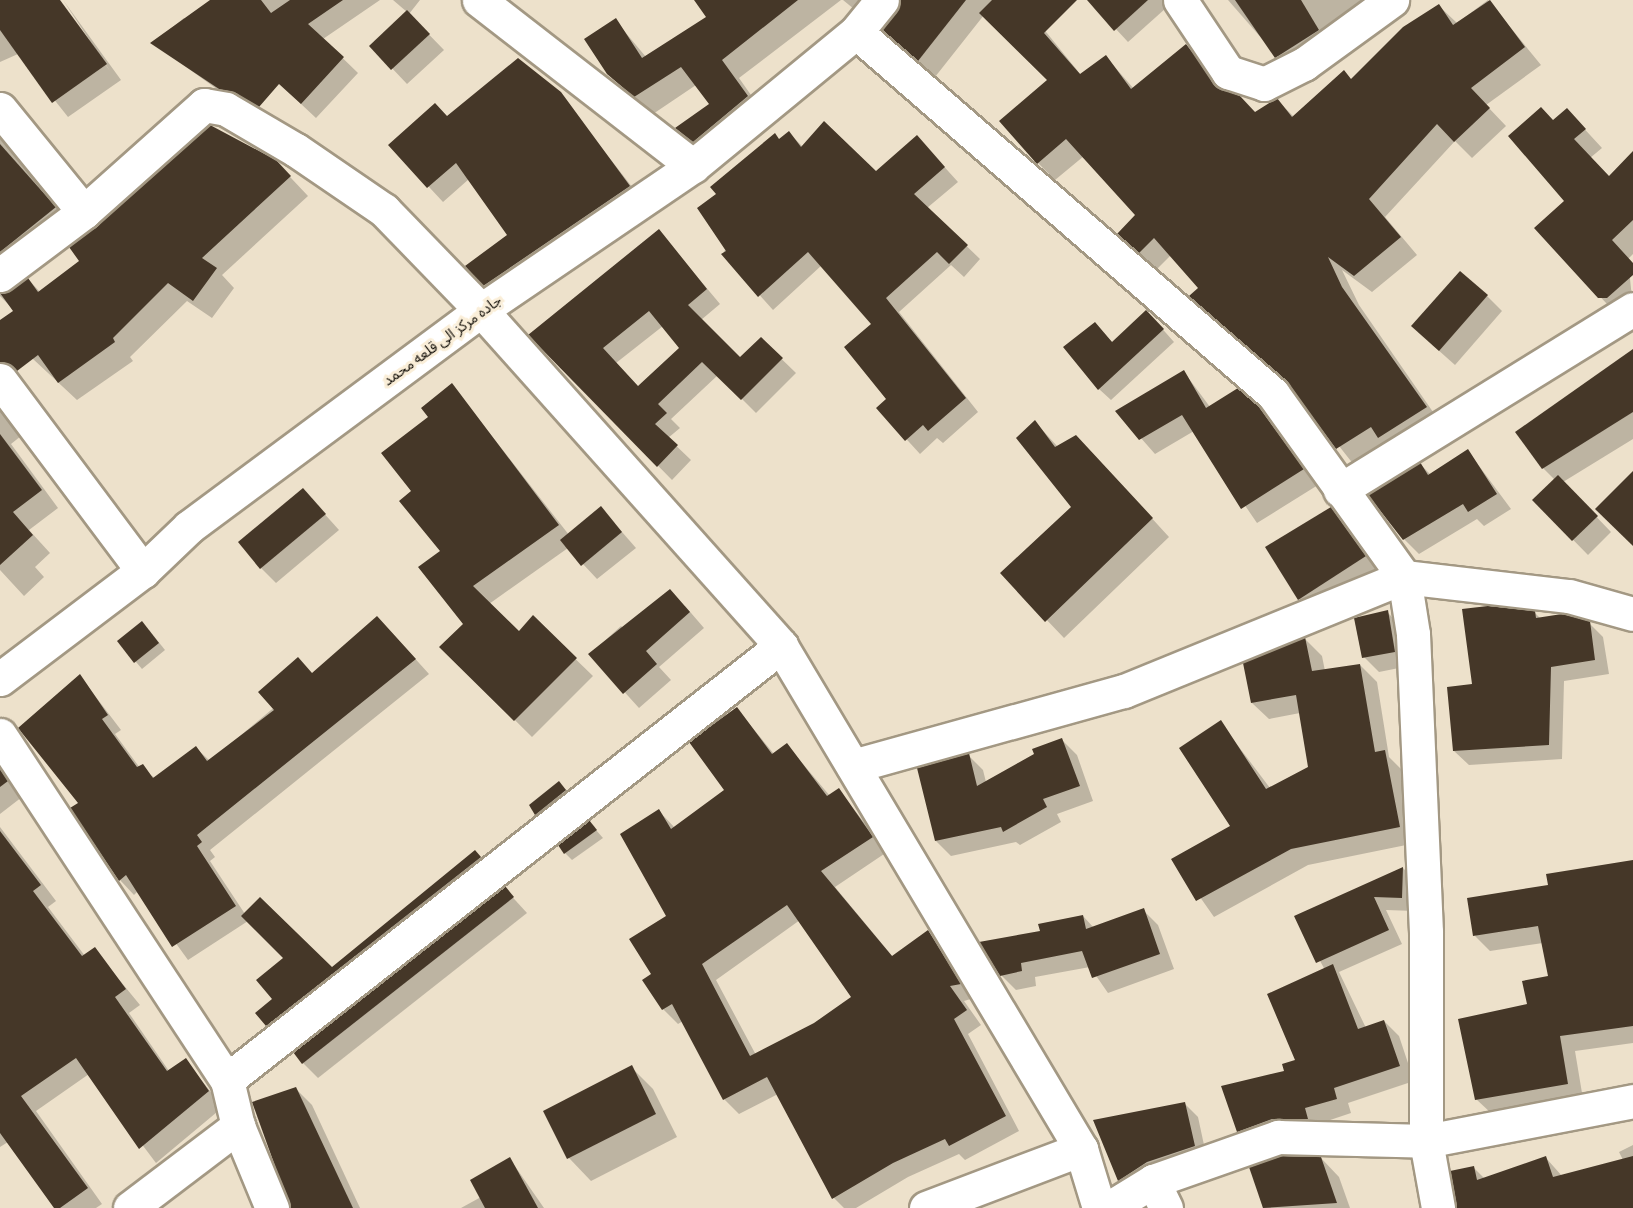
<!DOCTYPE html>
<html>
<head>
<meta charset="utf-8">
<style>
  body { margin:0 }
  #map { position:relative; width:1633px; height:1208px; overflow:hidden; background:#ede1cb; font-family:Manrope,"Noto Sans Arabic",sans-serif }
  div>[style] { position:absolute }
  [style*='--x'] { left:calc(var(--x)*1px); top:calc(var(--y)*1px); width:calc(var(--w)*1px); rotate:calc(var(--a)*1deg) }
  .shadow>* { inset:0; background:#0003 }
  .building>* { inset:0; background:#453728 }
  .roads { filter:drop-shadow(2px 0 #a39883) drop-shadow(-2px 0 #a39883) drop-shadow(0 2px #a39883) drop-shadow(0 -2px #a39883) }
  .minor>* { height:33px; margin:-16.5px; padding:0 16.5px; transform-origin:16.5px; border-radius:16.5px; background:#fff }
  .tertiary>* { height:33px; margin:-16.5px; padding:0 16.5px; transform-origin:16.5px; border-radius:16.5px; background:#fff }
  span { translate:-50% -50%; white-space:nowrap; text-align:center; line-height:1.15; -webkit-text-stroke:6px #faeed8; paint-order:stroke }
  .street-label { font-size:15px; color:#15110a }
</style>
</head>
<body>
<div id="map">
  <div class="shadow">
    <i style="clip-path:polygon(13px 0,59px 0,110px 71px,63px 0,121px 80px,68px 117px,18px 54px,0 62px,0 5px)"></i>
    <i style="clip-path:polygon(227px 0,380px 0,323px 39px,358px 73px,316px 118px,285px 89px)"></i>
    <i style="clip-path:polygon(393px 0,420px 0,409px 14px,444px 50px,407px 84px,371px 46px,407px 12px)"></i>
    <i style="clip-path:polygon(695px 0,841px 0,739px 78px,765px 115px,695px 146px,677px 129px,711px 104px,696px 85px,653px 114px,608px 73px,615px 20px,646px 57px,708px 17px)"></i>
    <i style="clip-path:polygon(843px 0,893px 0,871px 23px)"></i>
    <i style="clip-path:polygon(894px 0,1033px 0,1025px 6px,1081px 75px,1106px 57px,1134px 89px,1186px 46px,1226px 93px,1256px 113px,1277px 100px,1294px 117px,1352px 80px,1439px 6px,1457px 23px,1488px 0,1541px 65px,1486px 105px,1506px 126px,1472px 158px,1455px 141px,1385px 217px,1417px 255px,1372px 292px,1342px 270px,1359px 305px,1442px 425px,1354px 465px,1291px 385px,1191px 296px,1200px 288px,1171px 255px,1157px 269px,1119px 234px,1137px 215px,1084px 156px,1055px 180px,1038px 163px,1050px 80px,984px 15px,935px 77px,884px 30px,901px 0)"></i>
    <i style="clip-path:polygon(1089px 0,1175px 0,1128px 42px)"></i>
    <i style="clip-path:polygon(1228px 0,1373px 0,1291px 72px)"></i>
    <i style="clip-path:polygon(184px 18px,196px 30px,264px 114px,232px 100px,153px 43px)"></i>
    <i style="clip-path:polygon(555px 88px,643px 201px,499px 299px,467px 266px,509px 235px,469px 179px,443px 202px,390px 145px,448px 118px)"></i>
    <i style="clip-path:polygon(1567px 110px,1602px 148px,1590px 158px,1609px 177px,1633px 153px,1633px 254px,1628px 259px,1633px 308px,1621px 319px,1536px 228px,1566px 201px,1554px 121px)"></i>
    <i style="clip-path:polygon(789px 133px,803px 147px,876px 173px,930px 151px,958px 182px,927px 208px,980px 259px,964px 277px,951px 265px,899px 312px,978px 412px,943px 443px,937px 438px,920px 454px,878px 408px,888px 399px,874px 324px,822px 265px,773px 310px,723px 254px,780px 140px)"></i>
    <i style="clip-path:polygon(0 139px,74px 227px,23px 265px,2px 294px,28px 279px,40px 292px,275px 161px,308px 196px,222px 275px,234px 288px,212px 318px,187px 301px,130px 357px,133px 361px,77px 400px,33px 359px,15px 311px,0 296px)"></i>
    <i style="clip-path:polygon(evenodd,659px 231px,720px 304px,701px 320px,740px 359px,761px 339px,796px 373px,756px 413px,718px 375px,671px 419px,680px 428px,668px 438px,691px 460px,672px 480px,530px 335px,659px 231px,663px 326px,681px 348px,639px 388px,616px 363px,663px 326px)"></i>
    <i style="clip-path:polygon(1487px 296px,1502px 311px,1455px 365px,1428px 341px)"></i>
    <i style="clip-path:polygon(1095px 324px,1113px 343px,1158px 324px,1174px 342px,1111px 400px,1099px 389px)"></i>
    <i style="clip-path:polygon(1633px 351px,1633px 439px,1563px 482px,1611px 532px,1588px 555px,1534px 500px,1555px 480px,1543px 468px)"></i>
    <i style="clip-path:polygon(1184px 372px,1210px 407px,1258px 408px,1318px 485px,1257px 523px,1194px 431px,1155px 454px,1118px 412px)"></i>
    <i style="clip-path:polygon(452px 385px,569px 535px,601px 508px,636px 548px,597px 579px,568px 548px,489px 604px,519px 633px,533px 618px,593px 676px,532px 737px,441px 647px,465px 624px,442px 551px,414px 492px,430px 417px)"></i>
    <i style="clip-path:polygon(0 394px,21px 436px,11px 444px,58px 508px,29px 530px,50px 553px,35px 567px,44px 577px,24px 596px,0 570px)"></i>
    <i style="clip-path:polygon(1035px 422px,1058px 447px,1093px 454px,1169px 537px,1064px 638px,1002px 573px,1073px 507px)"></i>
    <i style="clip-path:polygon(1468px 451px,1511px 509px,1484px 526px,1477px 519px,1419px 554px,1404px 539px,1420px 464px,1431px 475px)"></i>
    <i style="clip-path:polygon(303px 490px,339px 530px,276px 583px,261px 568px)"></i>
    <i style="clip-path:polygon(1331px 509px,1380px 572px,1314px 614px,1299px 599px)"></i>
    <i style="clip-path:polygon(685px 606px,704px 628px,659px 667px,671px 680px,639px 708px,590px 654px,621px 626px,625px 630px)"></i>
    <i style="clip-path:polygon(1387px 612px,1402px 627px,1409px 666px,1379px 672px,1364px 657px)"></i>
    <i style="clip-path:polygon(1534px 612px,1541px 619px,1589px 623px,1603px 637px,1609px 674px,1564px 681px,1562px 759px,1469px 765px,1454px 751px,1474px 685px)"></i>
    <i style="clip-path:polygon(149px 630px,165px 650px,142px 669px,119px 642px)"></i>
    <i style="clip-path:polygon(391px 632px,429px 674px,210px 850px,215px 857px,210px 861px,245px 914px,332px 969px,475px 852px,489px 865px,280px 1038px,267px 1025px,285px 958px,248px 921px,188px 960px,138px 891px,134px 895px,120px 880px,80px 804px,20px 728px,80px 676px,121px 730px,115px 734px,140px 768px,155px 778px,196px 748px,210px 761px,313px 675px)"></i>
    <i style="clip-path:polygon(1305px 639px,1322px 656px,1325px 671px,1360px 665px,1377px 682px,1389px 757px,1401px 769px,1416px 843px,1308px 865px,1214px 917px,1174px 860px,1232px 826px,1220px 722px,1270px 788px,1309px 767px,1300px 713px,1269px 719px,1252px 703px)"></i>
    <i style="clip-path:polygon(evenodd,737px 709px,774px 754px,787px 745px,830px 796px,839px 790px,887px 852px,835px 887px,893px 957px,928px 932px,942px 947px,974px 998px,964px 1001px,981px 1025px,968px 1034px,1019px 1131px,965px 1160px,959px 1154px,908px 1177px,856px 1208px,844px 1208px,834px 1198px,778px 1094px,739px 1114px,724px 1099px,683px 1021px,678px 1024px,663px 1009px,644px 980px,653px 975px,668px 916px,659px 811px,675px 828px,727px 790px,737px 709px,800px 920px,853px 997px,815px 1025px,756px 1055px,716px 980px,800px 920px)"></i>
    <i style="clip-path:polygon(1062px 740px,1077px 755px,1093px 801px,1057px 814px,1061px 822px,1020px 845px,1016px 842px,951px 856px,936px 841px,968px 755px,983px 770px,986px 782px)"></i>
    <i style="clip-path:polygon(0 765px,22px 797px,0 814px)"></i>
    <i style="clip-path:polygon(559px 783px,574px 798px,551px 828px,536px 814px)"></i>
    <i style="clip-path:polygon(589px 822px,603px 838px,572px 860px,565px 853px)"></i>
    <i style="clip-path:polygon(0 827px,56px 901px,48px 907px,85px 956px,94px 949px,140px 1005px,129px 1013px,169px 1071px,185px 1060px,223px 1107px,156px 1163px,89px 1074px,36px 1111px,102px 1204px,96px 1208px,56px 1208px,8px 1142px,0 1147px)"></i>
    <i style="clip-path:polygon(1633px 862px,1633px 1043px,1575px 1051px,1583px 1099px,1492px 1114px,1476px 1099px,1549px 977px,1543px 943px,1490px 951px,1475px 936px,1549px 886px)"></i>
    <i style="clip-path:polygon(1403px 868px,1416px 882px,1415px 911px,1386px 910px,1402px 944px,1339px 972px,1366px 1028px,1384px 1021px,1399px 1036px,1414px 1081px,1348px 1103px,1351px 1113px,1253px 1146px,1238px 1131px,1297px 1061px,1325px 970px,1296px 917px)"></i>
    <i style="clip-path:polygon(504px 888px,527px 913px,318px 1078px,303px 1063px)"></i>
    <i style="clip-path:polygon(1143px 910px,1158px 925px,1174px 969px,1108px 993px,1090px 967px,1035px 977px,1036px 986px,1016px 990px,1001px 975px,1083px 916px,1094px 928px)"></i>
    <i style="clip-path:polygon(631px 1067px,653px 1089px,677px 1137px,591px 1181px,569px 1158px,545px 1112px)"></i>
    <i style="clip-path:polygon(295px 1088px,312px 1105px,360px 1208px,291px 1208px)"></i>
    <i style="clip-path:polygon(1185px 1104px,1198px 1117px,1207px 1159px,1132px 1193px,1119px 1180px)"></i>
    <i style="clip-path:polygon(1633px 1145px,1633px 1208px,1458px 1208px,1473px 1167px,1485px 1179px,1546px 1158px,1562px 1176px,1623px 1160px,1619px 1152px)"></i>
    <i style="clip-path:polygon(1321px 1158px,1339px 1177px,1350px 1208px,1263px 1208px,1251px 1168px)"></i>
    <i style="clip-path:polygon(510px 1159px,544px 1208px,461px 1208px,481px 1197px)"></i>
  </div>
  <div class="building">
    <i style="clip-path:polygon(0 0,60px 0,107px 64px,52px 103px,0 30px)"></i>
    <i style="clip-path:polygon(210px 0,261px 0,271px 13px,290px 0,343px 0,308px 24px,344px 57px,301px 104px,279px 84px,259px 107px,219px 89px,150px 43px)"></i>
    <i style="clip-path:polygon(694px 0,798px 0,722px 60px,748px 96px,693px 142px,675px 128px,709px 104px,681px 67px,634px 97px,607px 74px,584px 39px,616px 18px,642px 58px,706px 17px)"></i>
    <i style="clip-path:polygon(900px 0,966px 0,918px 61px,882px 30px)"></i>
    <i style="clip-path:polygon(992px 0,1077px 0,1044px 33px,1080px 74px,1106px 55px,1131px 89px,1186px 44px,1221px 89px,1240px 96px,1255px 112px,1277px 98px,1292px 117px,1344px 70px,1351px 79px,1403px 27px,1439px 4px,1453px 25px,1490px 0,1525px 47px,1471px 88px,1490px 108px,1454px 142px,1437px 124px,1369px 199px,1401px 237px,1354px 276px,1328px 257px,1342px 287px,1427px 407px,1378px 438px,1371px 427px,1336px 449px,1285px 380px,1189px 296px,1198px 288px,1154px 238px,1139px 253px,1117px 234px,1135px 215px,1066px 139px,1037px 164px,999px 121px,1047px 80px,979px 13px)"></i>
    <i style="clip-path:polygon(1087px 0,1148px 0,1114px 31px)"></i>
    <i style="clip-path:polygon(1235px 0,1301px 0,1319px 30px,1275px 58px)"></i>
    <i style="clip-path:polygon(407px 10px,430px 34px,391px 70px,369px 46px)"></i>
    <i style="clip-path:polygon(518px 58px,561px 92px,630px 186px,483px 286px,465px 266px,507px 235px,456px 163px,427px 188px,388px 145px,435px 103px,447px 116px)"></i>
    <i style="clip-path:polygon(1541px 107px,1553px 120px,1567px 108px,1586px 129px,1574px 139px,1609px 176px,1633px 151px,1633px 220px,1612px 240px,1633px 263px,1633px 275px,1607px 298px,1598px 298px,1534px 228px,1564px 201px,1508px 136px)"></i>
    <i style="clip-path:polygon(824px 121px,876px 171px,917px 135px,945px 167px,914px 194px,968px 245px,949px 264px,937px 252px,886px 298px,966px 398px,928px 431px,923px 425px,905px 441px,876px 408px,886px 399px,844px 347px,871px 324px,808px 252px,758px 297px,721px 254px,726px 251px,697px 208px,716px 194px,710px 187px,775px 133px,779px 139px,789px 131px,801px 147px)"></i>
    <i style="clip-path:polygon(210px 125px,276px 160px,291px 176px,202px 258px,217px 268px,193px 301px,168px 283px,113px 338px,115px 342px,58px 383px,38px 355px,17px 371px,0 362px,0 320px,13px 311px,0 293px,28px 278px,38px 292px,79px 261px,69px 247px)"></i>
    <i style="clip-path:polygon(0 144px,56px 207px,0 252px)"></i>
    <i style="clip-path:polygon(evenodd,659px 229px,707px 289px,688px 305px,740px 357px,761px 337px,783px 358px,741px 400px,702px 362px,658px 404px,667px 413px,655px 424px,678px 445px,657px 467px,528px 335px,659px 229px,649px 311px,679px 348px,638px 386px,603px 348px,649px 311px)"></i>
    <i style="clip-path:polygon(1460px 271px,1488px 295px,1439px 351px,1411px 326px)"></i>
    <i style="clip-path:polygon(1146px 310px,1164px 329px,1098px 390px,1063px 347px,1095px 322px,1112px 342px)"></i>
    <i style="clip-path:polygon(1633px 349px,1633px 412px,1542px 469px,1515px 432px)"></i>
    <i style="clip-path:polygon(1184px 370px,1206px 408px,1238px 388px,1259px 407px,1304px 469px,1241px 509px,1182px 415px,1139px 440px,1115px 411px)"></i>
    <i style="clip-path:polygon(452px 383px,559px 525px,473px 586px,519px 631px,533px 615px,577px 658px,514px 721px,439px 647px,463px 624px,418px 567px,440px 551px,399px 501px,411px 491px,381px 453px,428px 417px,421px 408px)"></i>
    <i style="clip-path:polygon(1035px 420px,1055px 447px,1076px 435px,1153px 518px,1045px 622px,1000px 573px,1071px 507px,1016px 438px)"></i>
    <i style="clip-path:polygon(0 434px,42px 490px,13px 512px,33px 535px,0 565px)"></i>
    <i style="clip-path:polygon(1468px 449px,1497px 494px,1468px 512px,1463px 504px,1403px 540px,1368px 495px,1420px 462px,1428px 475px)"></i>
    <i style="clip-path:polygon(1633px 471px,1633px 546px,1595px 509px)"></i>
    <i style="clip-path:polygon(1558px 475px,1598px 516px,1572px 541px,1532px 500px)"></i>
    <i style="clip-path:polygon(303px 488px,326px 514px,260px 569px,238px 542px)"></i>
    <i style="clip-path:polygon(601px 506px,622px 532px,581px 566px,560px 540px)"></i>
    <i style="clip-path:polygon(1331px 507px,1366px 556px,1298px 600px,1265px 547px)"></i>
    <i style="clip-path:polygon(670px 589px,690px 612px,646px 651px,657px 664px,623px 694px,588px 654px)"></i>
    <i style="clip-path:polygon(1488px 606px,1535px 611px,1536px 618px,1562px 614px,1590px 621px,1595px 660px,1551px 667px,1549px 745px,1453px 751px,1447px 687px,1472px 684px,1462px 609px)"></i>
    <i style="clip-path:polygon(1388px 610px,1395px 652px,1362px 658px,1354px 618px)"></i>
    <i style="clip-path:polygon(377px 616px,416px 659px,197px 835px,202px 842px,197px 846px,236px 906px,172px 947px,126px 875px,119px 881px,70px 808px,78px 803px,18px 728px,80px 674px,108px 715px,102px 719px,137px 767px,143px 764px,153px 778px,196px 746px,207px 761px,274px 710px,258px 692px,298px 657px,312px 673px)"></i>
    <i style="clip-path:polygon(142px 621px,159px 643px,134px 663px,117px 641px)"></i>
    <i style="clip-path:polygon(1305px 637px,1312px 671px,1360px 664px,1375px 752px,1385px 750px,1400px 827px,1291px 849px,1196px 901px,1171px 859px,1230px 826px,1179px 748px,1221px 720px,1266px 789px,1308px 767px,1296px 695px,1251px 703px,1243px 663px)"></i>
    <i style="clip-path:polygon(evenodd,737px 707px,772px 754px,787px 743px,827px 796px,839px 788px,873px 837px,821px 871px,892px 956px,928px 930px,961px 984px,950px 986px,967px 1010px,954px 1019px,1006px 1116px,949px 1146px,945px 1139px,893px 1163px,832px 1199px,767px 1077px,723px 1100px,672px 1004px,662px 1010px,642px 980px,651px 974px,629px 939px,666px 916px,620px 834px,659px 809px,671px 829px,724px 790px,689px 742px,737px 707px,787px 905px,851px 997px,814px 1023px,750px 1056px,702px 964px,787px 905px)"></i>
    <i style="clip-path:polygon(1062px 738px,1080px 786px,1043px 799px,1047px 807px,1003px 832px,1001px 827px,935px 841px,917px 768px,969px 753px,977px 786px,1034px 754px,1032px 749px)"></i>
    <i style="clip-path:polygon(0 769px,8px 781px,0 787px)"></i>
    <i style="clip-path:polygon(559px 781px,566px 790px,535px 815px,529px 805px)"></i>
    <i style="clip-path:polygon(589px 820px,597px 830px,564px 854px,558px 845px)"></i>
    <i style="clip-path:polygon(0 831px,41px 885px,33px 891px,82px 956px,95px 947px,126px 989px,115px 997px,167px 1071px,186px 1058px,209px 1091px,139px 1149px,76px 1058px,21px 1096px,88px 1188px,60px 1208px,54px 1208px,0 1133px)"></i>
    <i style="clip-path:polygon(475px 850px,481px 857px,266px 1026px,255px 1013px,272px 999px,256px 980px,283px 958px,241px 916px,260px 897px,332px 967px)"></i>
    <i style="clip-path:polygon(1633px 860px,1633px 1026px,1560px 1036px,1568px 1084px,1475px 1100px,1458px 1019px,1527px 1004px,1522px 981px,1548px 976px,1538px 926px,1473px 936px,1467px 898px,1548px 885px,1546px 874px)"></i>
    <i style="clip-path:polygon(1403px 867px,1402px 898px,1374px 897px,1389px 930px,1316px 963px,1294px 916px)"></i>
    <i style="clip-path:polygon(505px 886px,514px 897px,302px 1064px,293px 1052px)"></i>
    <i style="clip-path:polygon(1144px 908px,1160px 954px,1092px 978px,1082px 951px,1021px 963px,1022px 971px,1000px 976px,979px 942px,1040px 931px,1038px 924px,1083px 915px,1086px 929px)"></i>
    <i style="clip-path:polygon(1333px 964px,1358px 1029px,1384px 1020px,1400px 1066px,1334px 1088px,1337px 1099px,1305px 1108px,1308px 1119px,1272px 1119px,1237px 1132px,1221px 1086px,1284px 1071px,1282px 1064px,1295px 1060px,1267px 994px)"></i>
    <i style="clip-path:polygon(632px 1065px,656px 1114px,567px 1159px,543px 1111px)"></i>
    <i style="clip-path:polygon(296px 1087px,353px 1208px,290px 1208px,252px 1102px)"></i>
    <i style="clip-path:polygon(1185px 1102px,1195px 1146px,1147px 1162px,1118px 1181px,1093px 1120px)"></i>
    <i style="clip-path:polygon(1281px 1156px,1321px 1157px,1337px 1203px,1263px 1208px,1249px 1167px)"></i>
    <i style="clip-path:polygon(1546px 1156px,1553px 1177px,1633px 1156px,1633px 1208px,1456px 1208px,1450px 1171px,1474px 1166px,1477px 1180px)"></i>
    <i style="clip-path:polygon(510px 1157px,538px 1208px,485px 1208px,470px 1180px)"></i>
  </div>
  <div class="roads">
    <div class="minor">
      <i style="--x:479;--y:0;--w:271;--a:37.8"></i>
      <i style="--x:1180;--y:0;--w:87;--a:56.3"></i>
      <i style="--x:1228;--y:72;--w:38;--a:18"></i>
      <i style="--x:1264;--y:84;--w:45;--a:-26.6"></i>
      <i style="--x:1304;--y:64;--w:109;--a:-36"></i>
      <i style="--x:856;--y:32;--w:552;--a:40.96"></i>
      <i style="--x:1273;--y:394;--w:225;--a:54.4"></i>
      <i style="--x:1404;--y:577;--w:58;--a:81"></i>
      <i style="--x:1413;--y:634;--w:298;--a:87.5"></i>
      <i style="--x:1426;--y:932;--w:209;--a:90"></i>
      <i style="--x:1426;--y:1141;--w:68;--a:79.8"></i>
      <i style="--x:0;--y:109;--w:133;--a:50.8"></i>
      <i style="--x:0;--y:275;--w:105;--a:-36.9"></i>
      <i style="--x:84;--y:212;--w:161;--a:-41.7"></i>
      <i style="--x:204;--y:105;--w:22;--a:10"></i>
      <i style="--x:226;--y:109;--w:81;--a:30.4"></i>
      <i style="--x:296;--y:150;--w:107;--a:34.3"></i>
      <i style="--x:384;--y:210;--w:139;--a:45.9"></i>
      <i style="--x:481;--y:310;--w:450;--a:48.2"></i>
      <i style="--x:781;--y:646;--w:586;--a:59.19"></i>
      <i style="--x:0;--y:380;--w:239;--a:53.2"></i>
      <i style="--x:1340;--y:490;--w:344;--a:-31.7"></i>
      <i style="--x:0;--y:735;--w:413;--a:56.7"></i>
      <i style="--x:227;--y:1080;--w:47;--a:76.6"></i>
      <i style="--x:238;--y:1126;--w:89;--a:67.5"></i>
      <i style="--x:853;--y:766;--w:281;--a:-15.5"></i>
      <i style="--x:1124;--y:691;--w:302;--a:-22.2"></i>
      <i style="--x:1404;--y:577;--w:166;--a:6.6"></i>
      <i style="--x:1569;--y:596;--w:66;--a:15.7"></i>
      <i style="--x:227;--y:1080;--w:704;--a:-38.07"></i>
      <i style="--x:130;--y:1208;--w:136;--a:-37.2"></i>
      <i style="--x:926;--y:1208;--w:166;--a:-20.8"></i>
      <i style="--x:1081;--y:1149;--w:62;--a:73"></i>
      <i style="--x:1109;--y:1208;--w:52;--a:-31.5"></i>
      <i style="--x:1166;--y:1208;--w:30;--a:-116"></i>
      <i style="--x:1153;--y:1181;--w:133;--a:-19.4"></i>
      <i style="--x:1278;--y:1137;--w:148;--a:1.5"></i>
      <i style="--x:1426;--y:1141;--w:211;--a:-10.9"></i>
    </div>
    <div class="tertiary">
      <i style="--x:0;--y:679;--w:179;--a:-37.1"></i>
      <i style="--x:143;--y:571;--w:64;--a:-43.7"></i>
      <i style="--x:189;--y:527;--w:364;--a:-36.6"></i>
      <i style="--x:481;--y:310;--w:256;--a:-34.2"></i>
      <i style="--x:693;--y:166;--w:211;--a:-39.4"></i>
      <i style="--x:856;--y:32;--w:41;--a:-50.9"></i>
    </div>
  </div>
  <div class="street-label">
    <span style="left:442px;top:340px;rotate:-36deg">جاده مرکز الی قلعه محمد</span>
  </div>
</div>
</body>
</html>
